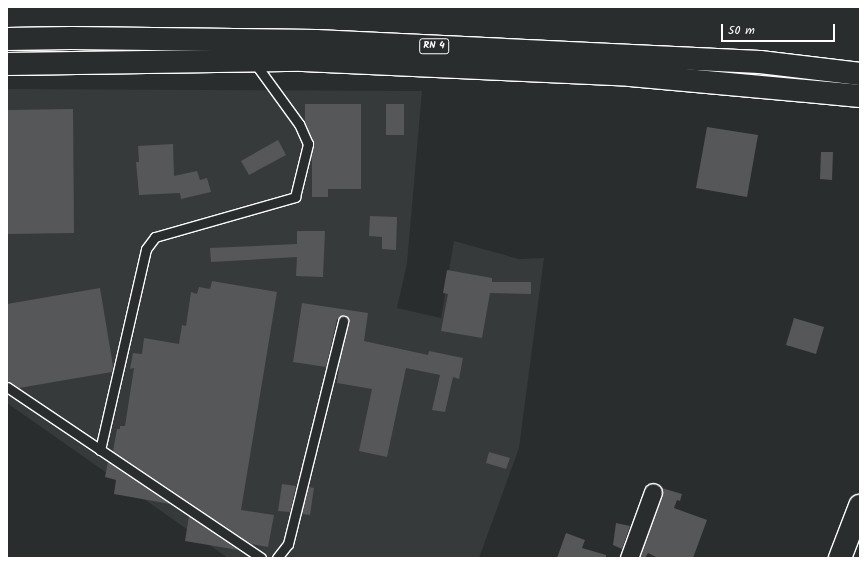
<!DOCTYPE html>
<html>
<head>
<meta charset="utf-8">
<style>
  body { margin:0 }
  #map { position:relative; width:867px; height:565px; overflow:hidden; background:#2a2d2e; font-family:Kalam,sans-serif }
  div>[style] { position:absolute }
  [style*='--x'] { left:calc(var(--x)*1px); top:calc(var(--y)*1px); width:calc(var(--w)*1px); rotate:calc(var(--a)*1deg) }
  .built>* { inset:0; background:#373a3b }
  .building>* { inset:0; background:#555758 }
  .roads { filter:drop-shadow(1px 0 #fff) drop-shadow(-1px 0 #fff) drop-shadow(0 1px #fff) drop-shadow(0 -1px #fff) }
  .service>* { height:9px; margin:-4.5px; padding:0 4.5px; transform-origin:4.5px; border-radius:4.5px; background:#2a2d2e }
  .minor>* { height:17px; margin:-8.5px; padding:0 8.5px; transform-origin:8.5px; border-radius:8.5px; background:#2a2d2e }
  .tertiary>* { height:22px; margin:-11px; padding:0 11px; transform-origin:11px; border-radius:11px; background:#2a2d2e }
  .trunk>* { height:22px; margin:-11px; padding:0 11px; transform-origin:11px; border-radius:11px; background:#2a2d2e }
  span { translate:-50% -50%; white-space:nowrap; text-align:center; line-height:1.15; -webkit-text-stroke:3.5px #2a2d2e; paint-order:stroke }
  .shield-label span { padding:1px 3px; background:#2a2d2e; border:1px solid; border-radius:3px; -webkit-text-stroke-width:0 }
  .shield-label { font-size:10px; color:#fff; font-weight:700 }
  .frame { position:absolute; inset:0; border:8px solid #fff; pointer-events:none }
  .scale { position:absolute; left:721px; top:24px; width:114px; height:18px; box-sizing:border-box; border:2px solid #fff; border-top:0; padding-left:5px; font-size:12px; line-height:14px; white-space:nowrap; color:#fff; -webkit-text-stroke:3px #2a2d2e; paint-order:stroke }
</style>
</head>
<body>
<div id="map">
  <div class="built">
    <i style="clip-path:polygon(7px 89px,422px 91px,407px 263px,397px 308px,441px 318px,454px 241px,519px 259px,544px 258px,519px 448px,479px 558px,228px 558px,7px 403px)"></i>
  </div>
  <div class="building">
    <i style="clip-path:polygon(305px 104px,361px 104px,361px 189px,328px 189px,328px 197px,312px 197px,312px 159px,310px 159px,314px 145px,305px 123px)"></i>
    <i style="clip-path:polygon(386px 104px,404px 104px,404px 135px,386px 135px)"></i>
    <i style="clip-path:polygon(73px 109px,74px 233px,7px 234px,7px 110px)"></i>
    <i style="clip-path:polygon(707px 127px,758px 135px,747px 197px,696px 188px)"></i>
    <i style="clip-path:polygon(278px 140px,286px 155px,249px 175px,241px 161px)"></i>
    <i style="clip-path:polygon(173px 144px,174px 176px,197px 171px,200px 180px,207px 178px,211px 192px,181px 199px,180px 193px,139px 195px,136px 162px,139px 162px,138px 146px)"></i>
    <i style="clip-path:polygon(821px 152px,833px 152px,832px 180px,820px 179px)"></i>
    <i style="clip-path:polygon(370px 216px,397px 217px,396px 250px,382px 249px,382px 237px,369px 236px)"></i>
    <i style="clip-path:polygon(297px 231px,325px 231px,323px 277px,296px 276px,297px 257px,211px 262px,210px 248px,297px 244px)"></i>
    <i style="clip-path:polygon(447px 270px,492px 278px,492px 282px,531px 282px,531px 294px,490px 293px,482px 338px,441px 331px,448px 294px,443px 293px)"></i>
    <i style="clip-path:polygon(212px 281px,277px 292px,241px 510px,274px 515px,268px 547px,251px 544px,113px 451px,117px 429px,120px 429px,120px 426px,125px 426px,134px 368px,130px 369px,133px 353px,142px 354px,144px 338px,179px 344px,182px 325px,186px 326px,191px 292px,197px 294px,199px 287px,210px 289px)"></i>
    <i style="clip-path:polygon(100px 288px,113px 366px,112px 372px,19px 388px,7px 381px,7px 304px)"></i>
    <i style="clip-path:polygon(302px 303px,368px 313px,364px 341px,428px 355px,429px 351px,463px 358px,459px 379px,453px 377px,445px 412px,432px 410px,440px 375px,406px 368px,387px 457px,359px 451px,372px 389px,337px 383px,339px 369px,337px 369px,349px 319px,344px 315px,337px 319px,326px 367px,293px 362px)"></i>
    <i style="clip-path:polygon(794px 318px,824px 327px,816px 354px,786px 345px)"></i>
    <i style="clip-path:polygon(489px 452px,510px 458px,506px 469px,486px 463px)"></i>
    <i style="clip-path:polygon(108px 462px,170px 504px,114px 494px,116px 480px,105px 477px)"></i>
    <i style="clip-path:polygon(282px 484px,296px 486px,290px 512px,278px 511px)"></i>
    <i style="clip-path:polygon(308px 487px,314px 488px,310px 515px,302px 514px)"></i>
    <i style="clip-path:polygon(662px 488px,682px 494px,680px 501px,677px 500px,674px 508px,707px 520px,693px 558px,658px 558px,648px 553px,645px 558px,640px 557px,662px 495px)"></i>
    <i style="clip-path:polygon(189px 516px,238px 550px,185px 541px)"></i>
    <i style="clip-path:polygon(616px 523px,630px 526px,622px 549px,613px 545px)"></i>
    <i style="clip-path:polygon(566px 533px,585px 540px,582px 548px,606px 555px,606px 558px,557px 558px)"></i>
  </div>
  <div class="roads">
    <div class="service">
      <i style="--x:7;--y:387;--w:306;--a:33.9"></i>
      <i style="--x:100;--y:450;--w:206;--a:-77.1"></i>
      <i style="--x:146;--y:249;--w:15;--a:-53"></i>
      <i style="--x:155;--y:237;--w:146;--a:-15.9"></i>
      <i style="--x:295;--y:197;--w:55;--a:-76.2"></i>
      <i style="--x:308;--y:144;--w:22;--a:-114"></i>
      <i style="--x:299;--y:124;--w:77;--a:-126"></i>
      <i style="--x:277;--y:558;--w:18;--a:-52"></i>
      <i style="--x:288;--y:544;--w:230;--a:-76.1"></i>
    </div>
    <div class="minor">
      <i style="--x:629;--y:558;--w:70;--a:-70"></i>
    </div>
    <div class="tertiary">
      <i style="--x:840;--y:558;--w:56;--a:-69"></i>
    </div>
    <div class="trunk">
      <i style="--x:7;--y:39;--w:64;--a:-0.9"></i>
      <i style="--x:71;--y:38;--w:245;--a:0.7"></i>
      <i style="--x:316;--y:41;--w:444;--a:2.7"></i>
      <i style="--x:760;--y:62;--w:101;--a:6.8"></i>
      <i style="--x:7;--y:64;--w:296;--a:-0.8"></i>
      <i style="--x:303;--y:60;--w:327;--a:2.6"></i>
      <i style="--x:630;--y:75;--w:231;--a:5.2"></i>
    </div>
  </div>
  <div class="shield-label">
    <span style="left:434px;top:46px">RN 4</span>
  </div>
  <div class="frame"></div>
  <div class="scale">50 m</div>
</div>
</body>
</html>
